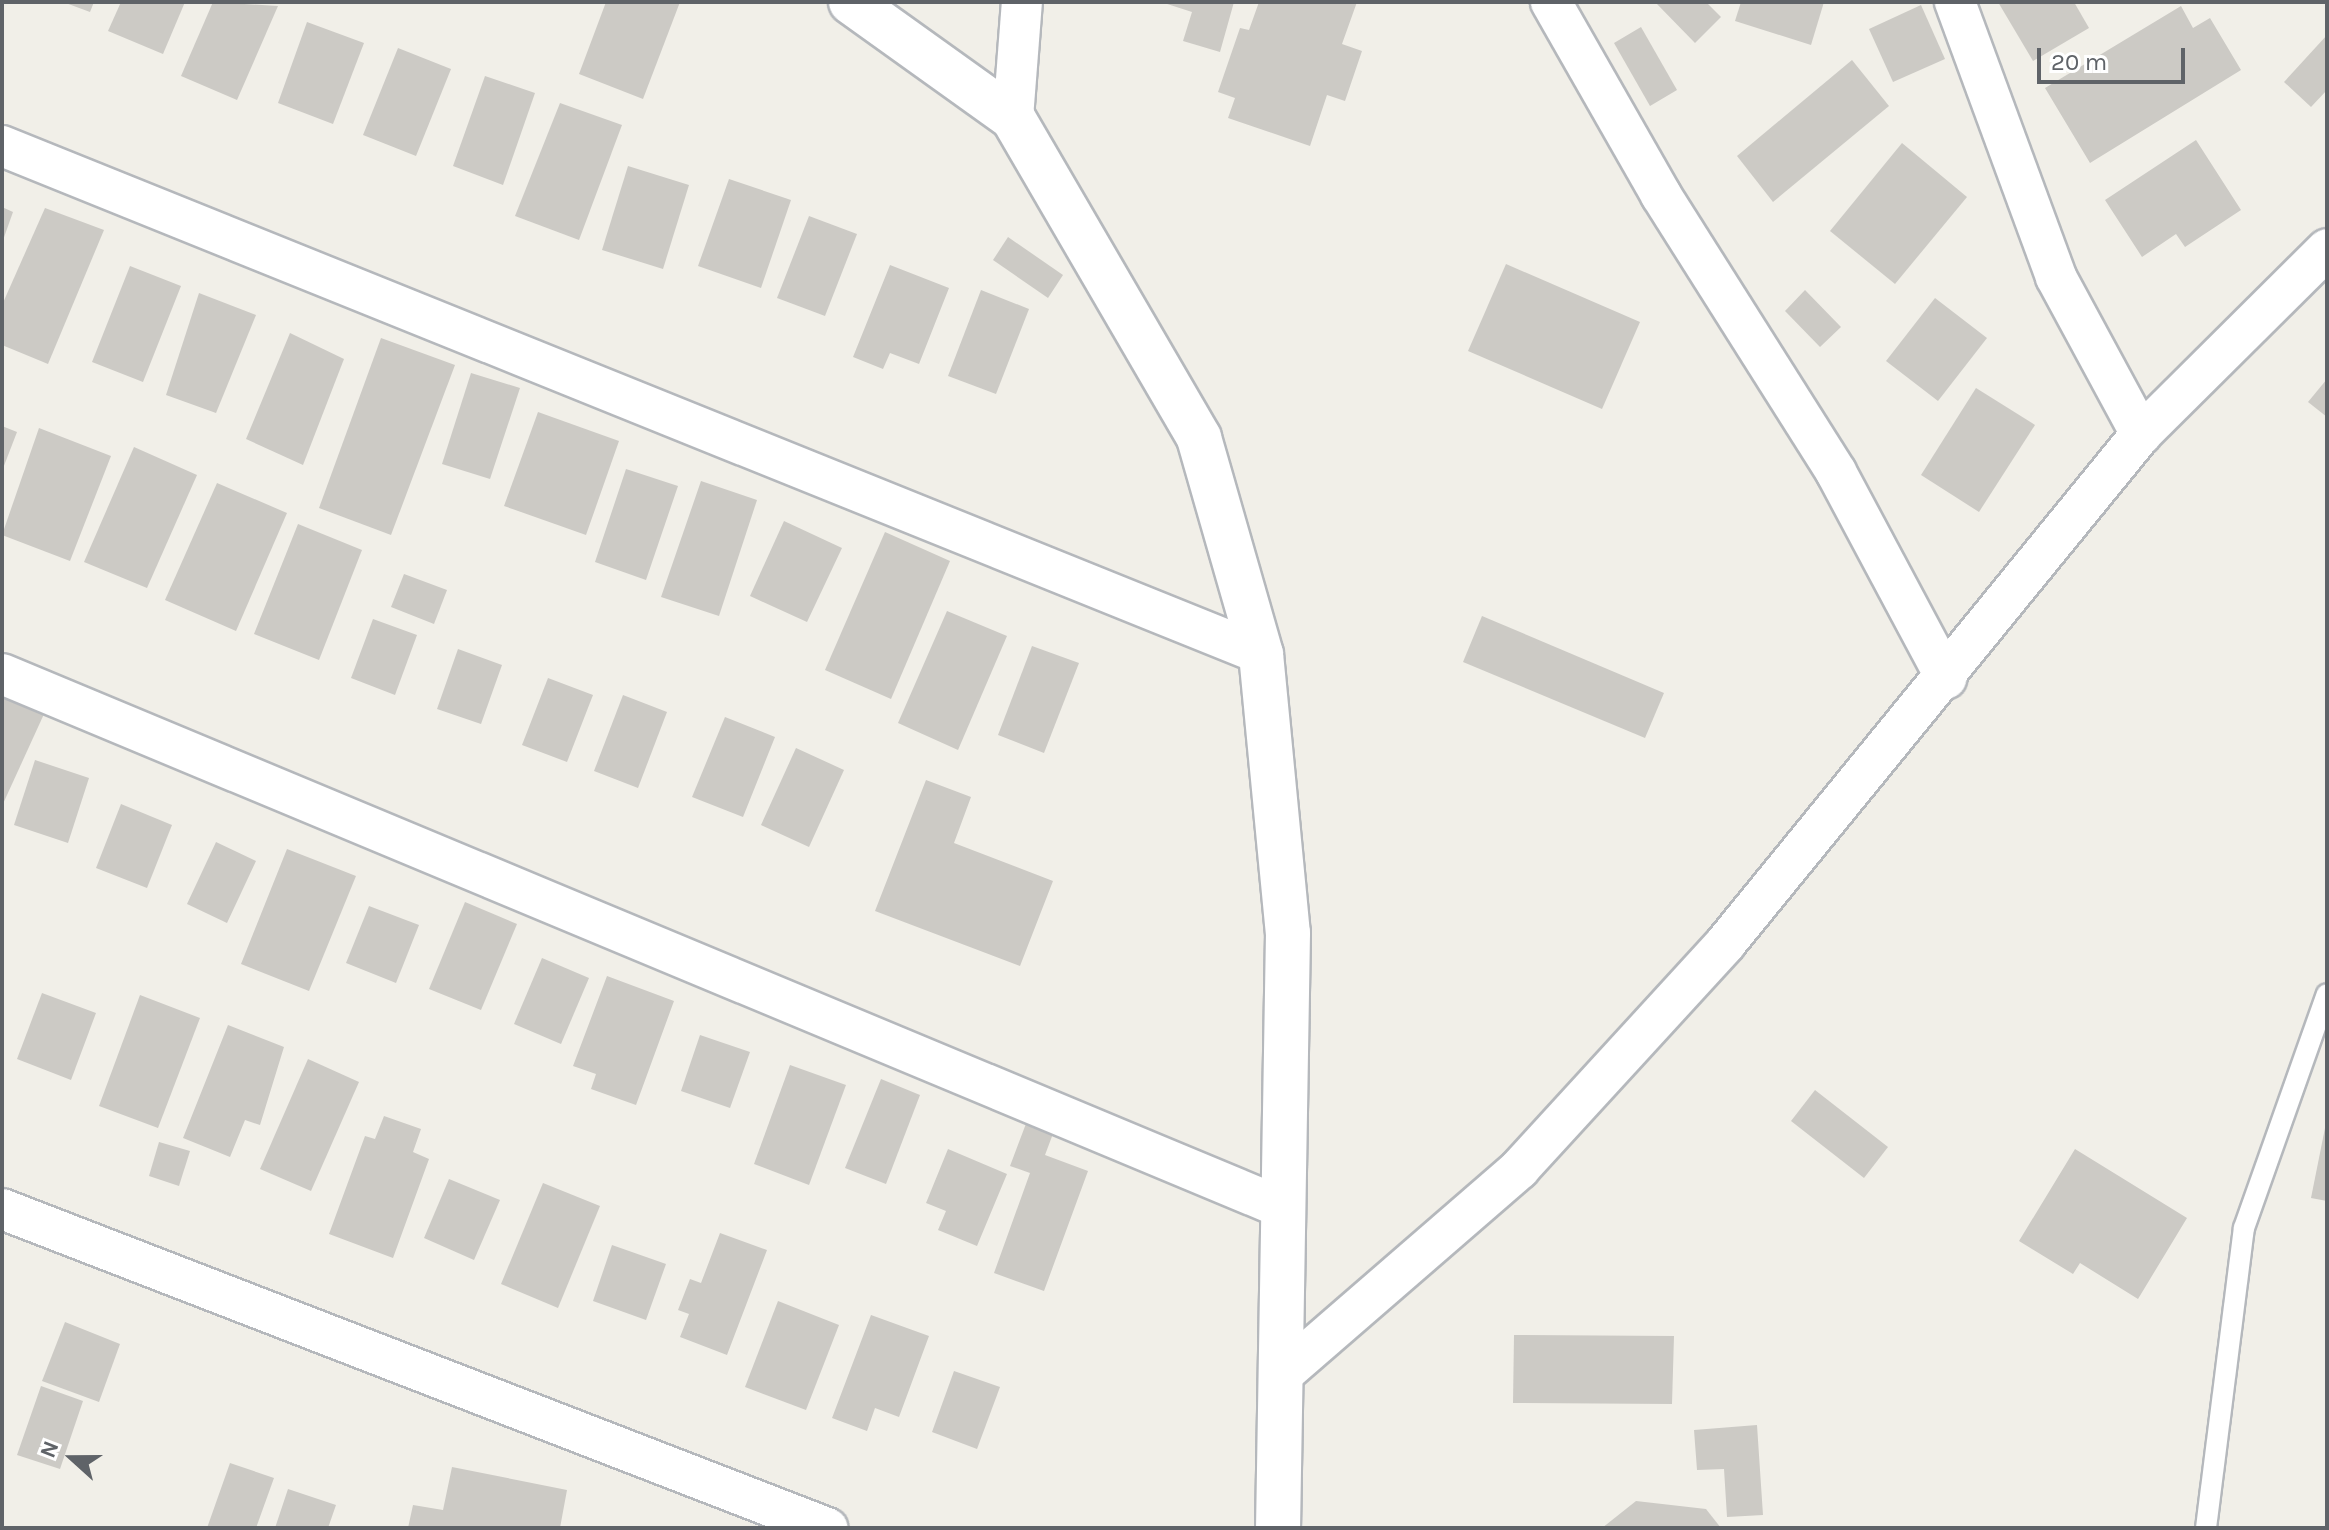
<!DOCTYPE html>
<html>
<head>
<meta charset="utf-8">
<style>
  body { margin:0 }
  #map { position:relative; width:2329px; height:1530px; overflow:hidden; background:#f1efe8; font-family:Karla,sans-serif }
  div>[style] { position:absolute }
  [style*='--x'] { left:calc(var(--x)*1px); top:calc(var(--y)*1px); width:calc(var(--w)*1px); rotate:calc(var(--a)*1deg) }
  .building>* { inset:0; background:#cccac5 }
  .roads { filter:drop-shadow(2px 0 #b5b8bc) drop-shadow(-2px 0 #b5b8bc) drop-shadow(0 2px #b5b8bc) drop-shadow(0 -2px #b5b8bc) }
  .lane>* { height:20px; margin:-10px; padding:0 10px; transform-origin:10px; border-radius:10px; background:#fff }
  .street>* { height:40px; margin:-20px; padding:0 20px; transform-origin:20px; border-radius:20px; background:#fff }
  .secondary>* { height:44px; margin:-22px; padding:0 22px; transform-origin:22px; border-radius:22px; background:#fff }
  span { translate:-50% -50%; white-space:nowrap; text-align:center; line-height:1.15; -webkit-text-stroke:8px #fff; paint-order:stroke }
  .frame { position:absolute; inset:0; border:4px solid #5f6368; pointer-events:none }
  .north { position:absolute; left:32px; top:1418px; width:80px; height:80px; -webkit-text-stroke:6px #fff; paint-order:stroke; rotate:291deg; font-size:22px; font-weight:700; line-height:32px; text-align:center; color:#5f6368 }
  .north::after { content:''; display:block; margin:auto; width:28px; height:36px; background:#5f6368; clip-path:polygon(50% 0,100% 100%,50% 72%,0 100%) }
  .scale { position:absolute; left:2037px; top:48px; width:148px; height:36px; box-sizing:border-box; border:4px solid #5f6368; border-top:0; padding-left:10px; font-size:24px; line-height:28px; white-space:nowrap; color:#5f6368; -webkit-text-stroke:6px #fff; paint-order:stroke }
</style>
</head>
<body>
<div id="map">
  <div class="building">
    <i style="clip-path:polygon(63px 2px,94px 2px,90px 12px)"></i>
    <i style="clip-path:polygon(121px 2px,185px 2px,163px 54px,108px 31px)"></i>
    <i style="clip-path:polygon(213px 2px,278px 6px,237px 100px,181px 76px)"></i>
    <i style="clip-path:polygon(606px 2px,680px 2px,643px 99px,579px 74px)"></i>
    <i style="clip-path:polygon(1161px 2px,1234px 2px,1220px 52px,1183px 41px,1192px 12px)"></i>
    <i style="clip-path:polygon(1259px 2px,1357px 2px,1342px 44px,1362px 51px,1345px 101px,1327px 95px,1310px 146px,1228px 118px,1235px 98px,1218px 92px,1240px 28px,1249px 30px)"></i>
    <i style="clip-path:polygon(1655px 2px,1706px 2px,1721px 17px,1695px 43px)"></i>
    <i style="clip-path:polygon(1741px 2px,1824px 2px,1811px 45px,1735px 21px)"></i>
    <i style="clip-path:polygon(1998px 2px,2074px 2px,2089px 28px,2033px 61px)"></i>
    <i style="clip-path:polygon(1921px 5px,1945px 59px,1893px 82px,1869px 29px)"></i>
    <i style="clip-path:polygon(2181px 6px,2193px 28px,2210px 18px,2241px 70px,2090px 163px,2045px 88px)"></i>
    <i style="clip-path:polygon(307px 22px,364px 43px,333px 124px,278px 103px)"></i>
    <i style="clip-path:polygon(1641px 27px,1677px 90px,1650px 106px,1614px 43px)"></i>
    <i style="clip-path:polygon(2327px 35px,2327px 90px,2311px 107px,2284px 82px)"></i>
    <i style="clip-path:polygon(398px 48px,451px 69px,416px 156px,363px 135px)"></i>
    <i style="clip-path:polygon(1852px 60px,1889px 106px,1773px 202px,1737px 156px)"></i>
    <i style="clip-path:polygon(485px 76px,535px 93px,503px 185px,453px 166px)"></i>
    <i style="clip-path:polygon(560px 103px,622px 125px,579px 240px,515px 216px)"></i>
    <i style="clip-path:polygon(2196px 140px,2241px 210px,2185px 247px,2176px 234px,2142px 257px,2105px 200px)"></i>
    <i style="clip-path:polygon(1902px 143px,1967px 197px,1895px 284px,1830px 231px)"></i>
    <i style="clip-path:polygon(628px 166px,689px 185px,663px 269px,602px 250px)"></i>
    <i style="clip-path:polygon(729px 179px,791px 200px,761px 288px,698px 266px)"></i>
    <i style="clip-path:polygon(2px 207px,13px 212px,2px 243px)"></i>
    <i style="clip-path:polygon(45px 208px,104px 230px,48px 364px,2px 345px,2px 305px)"></i>
    <i style="clip-path:polygon(809px 216px,857px 234px,825px 316px,777px 298px)"></i>
    <i style="clip-path:polygon(1008px 237px,1063px 275px,1048px 298px,993px 260px)"></i>
    <i style="clip-path:polygon(1506px 264px,1640px 322px,1602px 409px,1468px 351px)"></i>
    <i style="clip-path:polygon(890px 265px,949px 288px,919px 364px,890px 353px,883px 369px,853px 357px)"></i>
    <i style="clip-path:polygon(130px 266px,181px 286px,143px 382px,92px 362px)"></i>
    <i style="clip-path:polygon(981px 290px,1029px 309px,996px 394px,948px 376px)"></i>
    <i style="clip-path:polygon(1805px 290px,1841px 327px,1820px 347px,1785px 311px)"></i>
    <i style="clip-path:polygon(199px 293px,256px 315px,216px 413px,166px 395px)"></i>
    <i style="clip-path:polygon(1935px 298px,1987px 338px,1938px 401px,1886px 361px)"></i>
    <i style="clip-path:polygon(290px 333px,344px 359px,303px 465px,246px 439px)"></i>
    <i style="clip-path:polygon(381px 338px,455px 365px,391px 535px,319px 508px)"></i>
    <i style="clip-path:polygon(471px 373px,520px 388px,490px 479px,442px 464px)"></i>
    <i style="clip-path:polygon(2327px 379px,2327px 417px,2308px 402px)"></i>
    <i style="clip-path:polygon(1976px 388px,2035px 425px,1979px 512px,1921px 475px)"></i>
    <i style="clip-path:polygon(538px 412px,619px 441px,586px 535px,504px 506px)"></i>
    <i style="clip-path:polygon(2px 426px,17px 432px,2px 471px)"></i>
    <i style="clip-path:polygon(39px 428px,111px 456px,70px 561px,2px 535px)"></i>
    <i style="clip-path:polygon(134px 447px,197px 475px,147px 588px,84px 562px)"></i>
    <i style="clip-path:polygon(626px 469px,678px 486px,646px 580px,595px 562px)"></i>
    <i style="clip-path:polygon(701px 481px,757px 500px,719px 616px,661px 597px)"></i>
    <i style="clip-path:polygon(217px 483px,287px 513px,236px 631px,165px 600px)"></i>
    <i style="clip-path:polygon(784px 521px,842px 548px,807px 622px,750px 596px)"></i>
    <i style="clip-path:polygon(298px 524px,362px 550px,319px 660px,254px 634px)"></i>
    <i style="clip-path:polygon(885px 532px,950px 561px,891px 699px,825px 670px)"></i>
    <i style="clip-path:polygon(404px 574px,447px 590px,434px 624px,391px 607px)"></i>
    <i style="clip-path:polygon(947px 611px,1007px 636px,958px 750px,898px 723px)"></i>
    <i style="clip-path:polygon(1482px 616px,1664px 693px,1645px 738px,1463px 662px)"></i>
    <i style="clip-path:polygon(373px 619px,417px 635px,395px 695px,351px 678px)"></i>
    <i style="clip-path:polygon(1032px 646px,1079px 663px,1044px 753px,998px 735px)"></i>
    <i style="clip-path:polygon(458px 649px,502px 665px,481px 724px,437px 709px)"></i>
    <i style="clip-path:polygon(548px 678px,593px 695px,567px 762px,522px 745px)"></i>
    <i style="clip-path:polygon(623px 695px,667px 712px,638px 788px,594px 771px)"></i>
    <i style="clip-path:polygon(2px 697px,44px 714px,2px 806px)"></i>
    <i style="clip-path:polygon(725px 717px,775px 737px,743px 817px,692px 797px)"></i>
    <i style="clip-path:polygon(796px 748px,844px 770px,809px 847px,761px 825px)"></i>
    <i style="clip-path:polygon(35px 760px,89px 778px,68px 843px,14px 825px)"></i>
    <i style="clip-path:polygon(926px 780px,971px 797px,954px 843px,1053px 881px,1020px 966px,875px 911px)"></i>
    <i style="clip-path:polygon(121px 804px,172px 825px,147px 888px,96px 868px)"></i>
    <i style="clip-path:polygon(216px 842px,256px 861px,227px 923px,187px 904px)"></i>
    <i style="clip-path:polygon(287px 849px,356px 876px,309px 991px,241px 964px)"></i>
    <i style="clip-path:polygon(465px 902px,517px 924px,481px 1010px,429px 989px)"></i>
    <i style="clip-path:polygon(369px 906px,419px 925px,396px 983px,346px 963px)"></i>
    <i style="clip-path:polygon(542px 958px,589px 978px,561px 1044px,514px 1024px)"></i>
    <i style="clip-path:polygon(607px 976px,674px 1001px,636px 1105px,591px 1089px,596px 1074px,573px 1066px)"></i>
    <i style="clip-path:polygon(42px 993px,96px 1013px,71px 1080px,17px 1059px)"></i>
    <i style="clip-path:polygon(140px 995px,200px 1018px,158px 1128px,99px 1106px)"></i>
    <i style="clip-path:polygon(228px 1025px,284px 1047px,260px 1125px,245px 1120px,230px 1157px,183px 1138px)"></i>
    <i style="clip-path:polygon(700px 1035px,750px 1052px,730px 1108px,681px 1091px)"></i>
    <i style="clip-path:polygon(308px 1059px,359px 1082px,311px 1191px,260px 1169px)"></i>
    <i style="clip-path:polygon(790px 1065px,846px 1085px,809px 1185px,754px 1164px)"></i>
    <i style="clip-path:polygon(881px 1079px,920px 1095px,886px 1184px,845px 1168px)"></i>
    <i style="clip-path:polygon(1815px 1090px,1888px 1147px,1864px 1178px,1791px 1121px)"></i>
    <i style="clip-path:polygon(384px 1116px,421px 1129px,413px 1152px,429px 1159px,393px 1258px,329px 1234px,365px 1136px,375px 1139px)"></i>
    <i style="clip-path:polygon(2327px 1118px,2327px 1201px,2311px 1198px)"></i>
    <i style="clip-path:polygon(1027px 1121px,1054px 1131px,1045px 1155px,1088px 1171px,1044px 1291px,994px 1273px,1030px 1173px,1010px 1166px)"></i>
    <i style="clip-path:polygon(159px 1142px,190px 1151px,179px 1186px,149px 1176px)"></i>
    <i style="clip-path:polygon(948px 1149px,1007px 1174px,977px 1246px,938px 1230px,946px 1211px,926px 1203px)"></i>
    <i style="clip-path:polygon(2075px 1149px,2187px 1218px,2138px 1299px,2080px 1263px,2073px 1274px,2019px 1241px)"></i>
    <i style="clip-path:polygon(449px 1179px,500px 1200px,474px 1260px,424px 1238px)"></i>
    <i style="clip-path:polygon(543px 1183px,600px 1206px,558px 1308px,501px 1284px)"></i>
    <i style="clip-path:polygon(720px 1233px,767px 1250px,727px 1355px,680px 1337px,689px 1314px,678px 1310px,690px 1279px,701px 1283px)"></i>
    <i style="clip-path:polygon(612px 1245px,666px 1264px,646px 1320px,593px 1301px)"></i>
    <i style="clip-path:polygon(778px 1301px,839px 1325px,806px 1410px,745px 1387px)"></i>
    <i style="clip-path:polygon(871px 1315px,929px 1336px,899px 1417px,875px 1408px,867px 1431px,832px 1418px)"></i>
    <i style="clip-path:polygon(65px 1322px,120px 1344px,99px 1402px,42px 1381px)"></i>
    <i style="clip-path:polygon(1514px 1335px,1674px 1336px,1672px 1404px,1513px 1403px)"></i>
    <i style="clip-path:polygon(954px 1371px,1000px 1387px,977px 1449px,932px 1432px)"></i>
    <i style="clip-path:polygon(41px 1386px,83px 1401px,60px 1469px,17px 1455px)"></i>
    <i style="clip-path:polygon(1757px 1425px,1763px 1515px,1727px 1517px,1724px 1469px,1697px 1470px,1694px 1430px)"></i>
    <i style="clip-path:polygon(230px 1463px,274px 1478px,256px 1528px,207px 1528px)"></i>
    <i style="clip-path:polygon(452px 1467px,567px 1490px,560px 1528px,408px 1528px,413px 1505px,443px 1510px)"></i>
    <i style="clip-path:polygon(288px 1489px,336px 1505px,328px 1528px,275px 1528px)"></i>
    <i style="clip-path:polygon(1636px 1501px,1706px 1509px,1721px 1528px,1602px 1528px)"></i>
  </div>
  <div class="roads">
    <div class="lane">
      <i style="--x:2206;--y:1528;--w:302;--a:-82.8"></i>
      <i style="--x:2244;--y:1228;--w:248;--a:-70.5"></i>
    </div>
    <div class="street">
      <i style="--x:1551;--y:2;--w:222;--a:60.3"></i>
      <i style="--x:1661;--y:195;--w:328;--a:57.7"></i>
      <i style="--x:1836;--y:472;--w:234;--a:61.9"></i>
      <i style="--x:1955;--y:2;--w:293;--a:69.8"></i>
      <i style="--x:2056;--y:277;--w:179;--a:61.6"></i>
      <i style="--x:1013;--y:118;--w:116;--a:-85.6"></i>
      <i style="--x:2;--y:146;--w:1358;--a:21.97"></i>
      <i style="--x:2;--y:674;--w:1382;--a:22.63"></i>
      <i style="--x:2;--y:1209;--w:885;--a:21.14"></i>
      <i style="--x:1285;--y:1372;--w:310;--a:-40.9"></i>
      <i style="--x:1519;--y:1169;--w:305;--a:-47.5"></i>
      <i style="--x:1725;--y:944;--w:658;--a:-50.8"></i>
      <i style="--x:2141;--y:434;--w:262;--a:-44.8"></i>
    </div>
    <div class="secondary">
      <i style="--x:851;--y:2;--w:199;--a:35.6"></i>
      <i style="--x:1013;--y:118;--w:370;--a:59.8"></i>
      <i style="--x:1199;--y:438;--w:225;--a:74"></i>
      <i style="--x:1261;--y:654;--w:280;--a:84.5"></i>
      <i style="--x:1288;--y:933;--w:595;--a:90.96"></i>
    </div>
  </div>
  <div class="frame"></div>
  <div class="north">N</div>
  <div class="scale">20 m</div>
</div>
</body>
</html>
